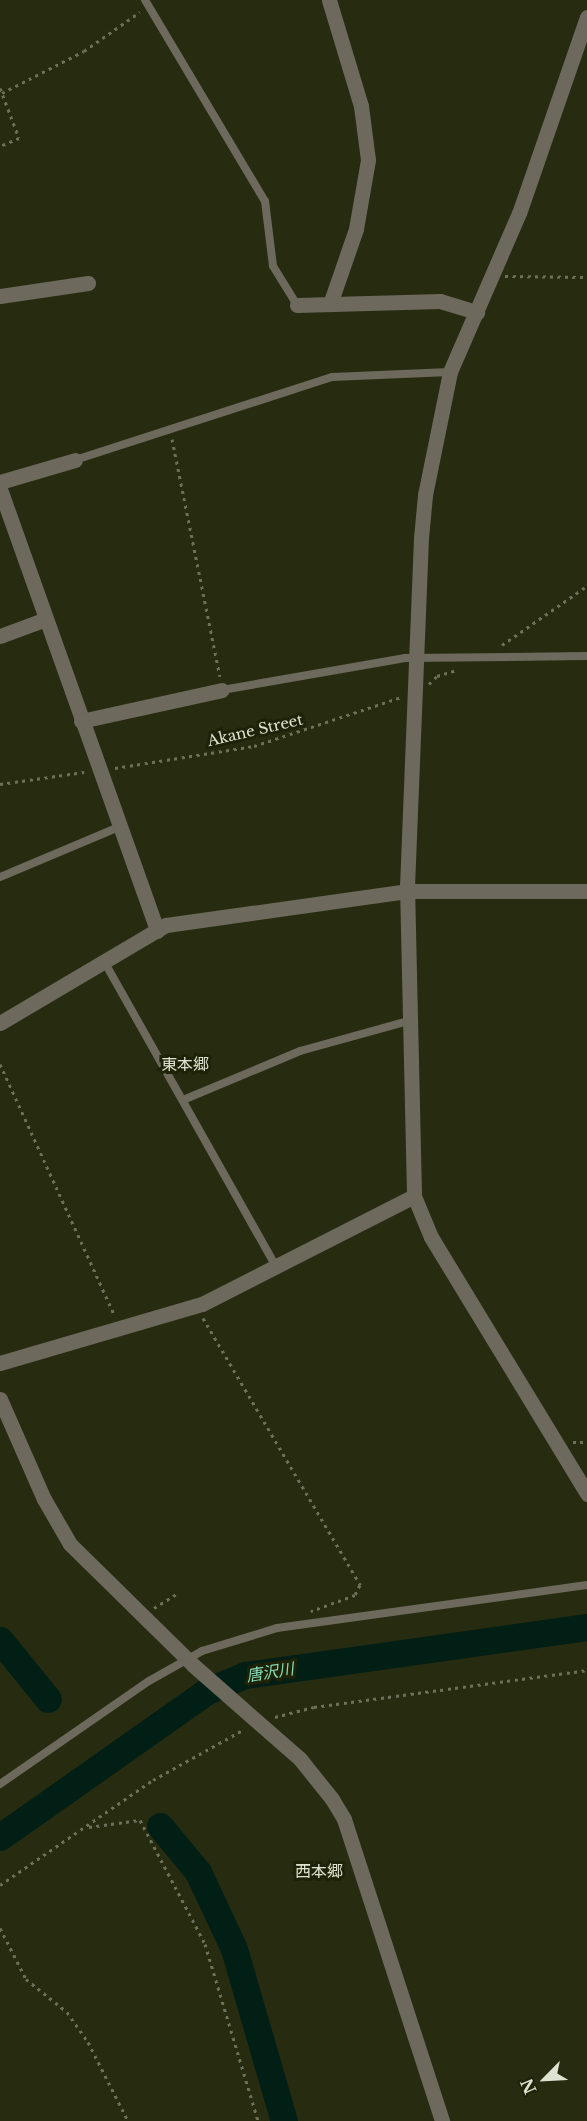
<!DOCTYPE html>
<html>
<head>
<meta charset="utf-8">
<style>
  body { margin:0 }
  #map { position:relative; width:587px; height:2121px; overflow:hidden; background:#272c11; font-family:"Libre Baskerville","Noto Sans JP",serif }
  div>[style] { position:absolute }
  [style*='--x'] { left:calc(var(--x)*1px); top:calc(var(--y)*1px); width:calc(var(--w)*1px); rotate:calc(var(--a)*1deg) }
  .river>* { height:27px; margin:-13.5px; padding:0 13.5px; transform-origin:13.5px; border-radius:13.5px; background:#021f15 }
  .path>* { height:3px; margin-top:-1.5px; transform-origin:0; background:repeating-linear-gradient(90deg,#6c715a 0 3px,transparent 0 7.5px) }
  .service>* { height:8px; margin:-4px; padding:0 4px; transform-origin:4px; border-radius:4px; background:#6d695c }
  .minor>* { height:15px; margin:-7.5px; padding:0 7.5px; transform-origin:7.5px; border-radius:7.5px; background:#6d695c }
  span { translate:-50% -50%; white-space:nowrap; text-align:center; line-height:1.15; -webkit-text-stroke:6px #1e2207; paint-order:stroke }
  .street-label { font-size:15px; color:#dee2d1 }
  .neighbourhood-label { font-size:16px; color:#dee2d1 }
  .water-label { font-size:16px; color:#85ddbb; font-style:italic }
  .north { position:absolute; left:515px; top:2049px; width:60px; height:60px; -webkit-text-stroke:4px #1e2207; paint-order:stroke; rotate:246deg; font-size:16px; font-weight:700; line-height:24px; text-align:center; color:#dee2d1 }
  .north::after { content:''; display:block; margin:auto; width:21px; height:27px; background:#dee2d1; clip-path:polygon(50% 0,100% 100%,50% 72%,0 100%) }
</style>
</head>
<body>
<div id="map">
  <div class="river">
    <i style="--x:0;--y:1640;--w:76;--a:50.9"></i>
    <i style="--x:160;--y:1826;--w:60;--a:50.4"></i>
    <i style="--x:198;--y:1872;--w:85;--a:64.9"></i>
    <i style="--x:234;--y:1949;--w:179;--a:73.8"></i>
    <i style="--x:0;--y:1837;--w:253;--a:-35.2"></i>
    <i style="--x:207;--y:1691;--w:41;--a:-22.8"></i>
    <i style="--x:245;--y:1675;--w:345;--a:-8"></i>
  </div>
  <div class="path">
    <i style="--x:0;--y:88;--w:53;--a:69.2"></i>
    <i style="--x:19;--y:138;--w:21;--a:157"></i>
    <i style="--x:2;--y:93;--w:92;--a:-27.1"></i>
    <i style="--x:84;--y:51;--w:68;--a:-34.9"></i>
    <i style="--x:505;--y:276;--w:82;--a:0.7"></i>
    <i style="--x:172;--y:439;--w:242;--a:78.6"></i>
    <i style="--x:502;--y:645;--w:103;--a:-34.8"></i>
    <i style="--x:429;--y:684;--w:11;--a:-45"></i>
    <i style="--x:437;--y:676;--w:21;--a:-17"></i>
    <i style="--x:115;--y:768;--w:141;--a:-9"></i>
    <i style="--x:254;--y:746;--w:155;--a:-18.4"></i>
    <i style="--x:0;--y:784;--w:85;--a:-8.1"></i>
    <i style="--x:0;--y:1064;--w:277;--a:65.5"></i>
    <i style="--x:203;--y:1318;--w:310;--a:59.5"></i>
    <i style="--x:360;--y:1585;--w:11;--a:117"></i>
    <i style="--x:355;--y:1595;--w:47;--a:160"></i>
    <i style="--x:573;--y:1442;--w:14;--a:0"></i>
    <i style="--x:154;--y:1608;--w:28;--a:-32"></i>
    <i style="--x:275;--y:1717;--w:40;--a:-14.4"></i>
    <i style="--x:314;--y:1707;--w:275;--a:-7.7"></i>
    <i style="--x:89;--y:1827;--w:51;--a:-7.8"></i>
    <i style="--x:140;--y:1820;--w:140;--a:62.3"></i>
    <i style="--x:205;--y:1944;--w:185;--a:73.3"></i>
    <i style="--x:0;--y:1885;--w:186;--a:-34.5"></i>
    <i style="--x:153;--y:1780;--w:103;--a:-29.1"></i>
    <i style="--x:0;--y:1928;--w:57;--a:63"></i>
    <i style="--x:26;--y:1979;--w:53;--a:38.8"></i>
    <i style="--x:67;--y:2012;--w:37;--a:55"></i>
    <i style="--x:88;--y:2042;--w:89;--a:63.1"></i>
  </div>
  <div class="service">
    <i style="--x:145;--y:0;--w:234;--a:59.2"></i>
    <i style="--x:265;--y:201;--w:65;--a:83"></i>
    <i style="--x:273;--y:266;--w:46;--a:58.4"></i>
    <i style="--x:75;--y:460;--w:270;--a:-17.9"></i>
    <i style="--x:332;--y:377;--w:118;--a:-2.4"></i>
    <i style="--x:222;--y:690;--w:186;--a:-9.9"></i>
    <i style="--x:405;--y:658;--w:182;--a:-0.6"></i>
    <i style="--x:0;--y:877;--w:129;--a:-22.8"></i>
    <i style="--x:105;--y:963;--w:348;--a:60.6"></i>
    <i style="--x:183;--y:1100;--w:127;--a:-22.7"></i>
    <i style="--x:300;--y:1051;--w:112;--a:-15.5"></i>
    <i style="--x:0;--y:1784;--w:181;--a:-34.7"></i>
    <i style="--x:149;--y:1681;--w:61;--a:-29.5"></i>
    <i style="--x:202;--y:1651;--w:78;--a:-17"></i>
    <i style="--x:277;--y:1628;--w:313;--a:-7.9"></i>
  </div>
  <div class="minor">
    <i style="--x:329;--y:0;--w:111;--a:73.2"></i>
    <i style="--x:361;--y:106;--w:54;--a:82.6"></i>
    <i style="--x:368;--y:160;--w:70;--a:99.9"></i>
    <i style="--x:356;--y:229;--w:79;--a:109.1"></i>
    <i style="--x:587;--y:17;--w:207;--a:109.1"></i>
    <i style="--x:519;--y:213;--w:173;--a:113.5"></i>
    <i style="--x:450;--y:372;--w:126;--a:101.5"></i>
    <i style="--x:425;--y:495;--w:43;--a:95.3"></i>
    <i style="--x:421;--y:538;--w:347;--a:92.3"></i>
    <i style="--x:407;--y:885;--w:311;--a:88.7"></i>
    <i style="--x:414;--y:1196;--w:44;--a:67.5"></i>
    <i style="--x:431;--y:1237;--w:301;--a:58.7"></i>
    <i style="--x:0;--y:296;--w:89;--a:-8.4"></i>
    <i style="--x:297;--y:305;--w:143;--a:-1.6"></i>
    <i style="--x:440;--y:301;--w:39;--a:17"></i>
    <i style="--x:0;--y:482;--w:78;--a:-16.3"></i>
    <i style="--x:0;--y:489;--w:469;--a:70.4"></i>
    <i style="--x:0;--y:636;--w:49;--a:-20.3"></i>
    <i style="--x:81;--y:721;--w:144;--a:-12.4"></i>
    <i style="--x:0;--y:1023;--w:193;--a:-30.6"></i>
    <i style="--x:166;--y:925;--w:243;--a:-8"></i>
    <i style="--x:407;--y:891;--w:180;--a:0"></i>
    <i style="--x:0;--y:1363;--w:210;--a:-16.3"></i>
    <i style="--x:202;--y:1304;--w:238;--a:-27"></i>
    <i style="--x:0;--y:1399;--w:109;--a:66.3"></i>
    <i style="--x:44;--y:1499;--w:52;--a:60"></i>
    <i style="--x:70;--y:1544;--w:173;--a:44.5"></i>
    <i style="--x:193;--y:1665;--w:142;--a:41.3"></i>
    <i style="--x:300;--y:1759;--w:51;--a:51.3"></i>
    <i style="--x:332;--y:1799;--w:23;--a:59"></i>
    <i style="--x:344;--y:1819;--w:318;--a:72"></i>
  </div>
  <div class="street-label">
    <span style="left:255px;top:730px;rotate:-13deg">Akane Street</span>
  </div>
  <div class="neighbourhood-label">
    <span style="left:185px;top:1064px">東本郷</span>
    <span style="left:319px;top:1871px">西本郷</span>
  </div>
  <div class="water-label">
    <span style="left:270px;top:1672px;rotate:-9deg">唐沢川</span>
  </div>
  <div class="north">N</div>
</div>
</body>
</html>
